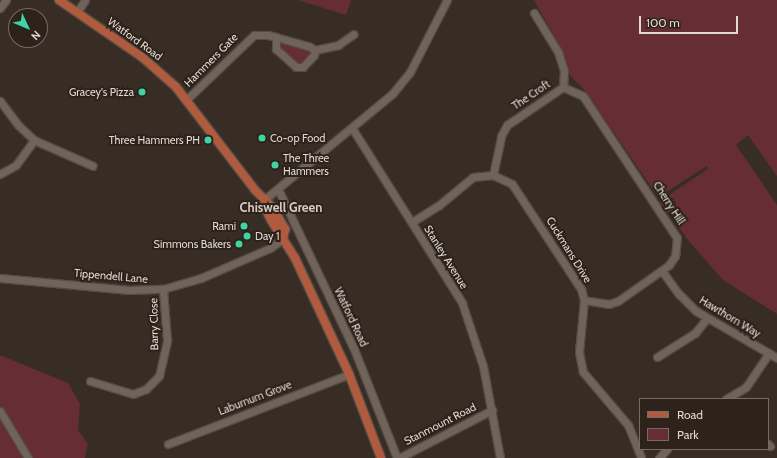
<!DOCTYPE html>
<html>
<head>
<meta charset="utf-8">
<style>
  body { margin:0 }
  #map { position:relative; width:777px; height:458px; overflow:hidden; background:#382d25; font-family:Cabin,sans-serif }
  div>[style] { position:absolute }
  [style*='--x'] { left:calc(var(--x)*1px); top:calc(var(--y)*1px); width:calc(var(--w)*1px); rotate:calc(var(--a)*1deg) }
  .green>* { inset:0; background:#662d33 }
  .roads { filter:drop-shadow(1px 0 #554c45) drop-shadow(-1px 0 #554c45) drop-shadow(0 1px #554c45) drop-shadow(0 -1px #554c45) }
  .minor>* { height:7px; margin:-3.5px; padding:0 3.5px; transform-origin:3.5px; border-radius:3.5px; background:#70635a }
  .major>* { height:8px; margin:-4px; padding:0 4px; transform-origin:4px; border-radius:4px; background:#b15b3e }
  .dots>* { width:11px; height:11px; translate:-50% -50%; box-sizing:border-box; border:2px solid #2e231b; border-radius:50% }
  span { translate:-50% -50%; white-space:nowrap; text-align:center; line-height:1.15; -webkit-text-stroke:4px #2e231b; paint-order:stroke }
  .street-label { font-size:11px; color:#dfd8d3 }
  .poi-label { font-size:11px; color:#dfd8d3 }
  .right { translate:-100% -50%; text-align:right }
  .left { translate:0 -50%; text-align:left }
  .quarter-label { font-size:13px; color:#d6c8be; font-weight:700 }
  .legend { position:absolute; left:639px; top:398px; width:130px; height:52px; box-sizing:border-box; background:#2e231b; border:1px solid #756b65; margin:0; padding:5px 7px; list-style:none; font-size:12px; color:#dfd8d3 }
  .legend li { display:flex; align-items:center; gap:8px; height:20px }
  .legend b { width:20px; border:1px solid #756b65 }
  .north { position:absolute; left:8px; top:8px; width:40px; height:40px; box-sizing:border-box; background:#2e231b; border:1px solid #756b65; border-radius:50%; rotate:134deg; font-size:11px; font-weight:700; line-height:16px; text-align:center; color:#dfd8d3 }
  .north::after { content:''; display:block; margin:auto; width:14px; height:18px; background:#3ed4a3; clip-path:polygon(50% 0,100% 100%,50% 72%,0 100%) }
  .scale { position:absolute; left:639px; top:16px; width:99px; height:18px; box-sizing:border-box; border:2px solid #dfd8d3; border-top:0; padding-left:5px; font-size:12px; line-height:14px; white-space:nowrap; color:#dfd8d3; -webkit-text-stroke:3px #2e231b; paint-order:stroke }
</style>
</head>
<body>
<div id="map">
  <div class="green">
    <i style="clip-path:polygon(298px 0,351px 0,346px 15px)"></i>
    <i style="clip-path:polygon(534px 0,777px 0,777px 176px,748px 135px,736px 145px,777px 205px,777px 314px,723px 280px,688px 240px,660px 201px,708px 169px,707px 166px,658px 197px,586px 92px,568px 73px,554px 36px)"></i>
    <i style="clip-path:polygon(279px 41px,309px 50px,311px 54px,300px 66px,278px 48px)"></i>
    <i style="clip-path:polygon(0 355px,68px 383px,80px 404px,78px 430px,88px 444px,85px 458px,0 458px)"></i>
  </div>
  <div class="roads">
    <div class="minor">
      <i style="--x:0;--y:8;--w:10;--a:-53"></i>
      <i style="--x:77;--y:12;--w:14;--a:-56"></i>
      <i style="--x:534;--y:13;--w:46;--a:58.4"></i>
      <i style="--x:558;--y:52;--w:19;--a:72"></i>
      <i style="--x:564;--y:70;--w:17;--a:93"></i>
      <i style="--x:315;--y:50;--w:24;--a:-12"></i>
      <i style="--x:338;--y:45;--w:19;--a:-35"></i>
      <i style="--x:563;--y:87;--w:22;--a:24"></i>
      <i style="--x:583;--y:96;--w:170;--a:56.5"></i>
      <i style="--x:677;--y:238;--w:18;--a:96"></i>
      <i style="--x:675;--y:256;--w:11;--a:124"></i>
      <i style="--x:669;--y:265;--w:62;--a:144.8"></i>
      <i style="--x:618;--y:301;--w:9;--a:162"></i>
      <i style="--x:609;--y:304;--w:25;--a:-171"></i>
      <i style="--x:186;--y:100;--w:94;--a:-43.7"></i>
      <i style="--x:254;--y:35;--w:14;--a:0"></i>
      <i style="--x:268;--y:35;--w:8;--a:14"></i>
      <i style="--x:276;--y:37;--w:35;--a:16"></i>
      <i style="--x:310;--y:47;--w:6;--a:31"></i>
      <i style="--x:315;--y:50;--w:5;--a:101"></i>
      <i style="--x:314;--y:55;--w:16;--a:133"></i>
      <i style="--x:303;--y:67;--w:7;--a:180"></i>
      <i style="--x:296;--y:67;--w:27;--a:-138"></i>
      <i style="--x:276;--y:49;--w:12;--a:-90"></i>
      <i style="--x:0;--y:101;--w:30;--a:53"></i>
      <i style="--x:18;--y:125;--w:22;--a:43"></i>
      <i style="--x:34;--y:140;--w:64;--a:23.8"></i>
      <i style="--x:352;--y:128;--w:207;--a:57.8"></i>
      <i style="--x:462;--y:303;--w:66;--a:71.6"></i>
      <i style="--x:483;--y:366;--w:94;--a:79.5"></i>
      <i style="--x:0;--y:174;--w:18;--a:-29"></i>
      <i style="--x:16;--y:165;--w:31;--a:-54"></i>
      <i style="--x:493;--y:175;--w:40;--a:-78"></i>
      <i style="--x:501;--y:136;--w:13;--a:-61"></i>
      <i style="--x:507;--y:125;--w:68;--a:-34.2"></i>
      <i style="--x:278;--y:189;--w:177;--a:64.6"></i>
      <i style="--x:354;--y:349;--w:117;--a:68.5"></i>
      <i style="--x:265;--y:199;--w:166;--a:-39.6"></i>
      <i style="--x:393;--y:93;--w:27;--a:-51"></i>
      <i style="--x:410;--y:72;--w:81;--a:-62.8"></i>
      <i style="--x:412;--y:222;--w:31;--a:-32"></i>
      <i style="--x:438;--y:206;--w:45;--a:-39.6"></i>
      <i style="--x:473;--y:177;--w:20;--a:-6"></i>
      <i style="--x:493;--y:175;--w:21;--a:25"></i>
      <i style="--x:512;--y:184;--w:126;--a:56.7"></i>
      <i style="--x:581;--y:289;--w:11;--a:75"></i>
      <i style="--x:584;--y:300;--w:52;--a:95.5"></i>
      <i style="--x:579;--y:352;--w:20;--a:79"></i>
      <i style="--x:583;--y:372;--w:70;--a:49.7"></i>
      <i style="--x:628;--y:425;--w:35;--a:68"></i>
      <i style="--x:662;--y:271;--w:29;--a:54"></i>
      <i style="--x:679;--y:294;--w:24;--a:45"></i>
      <i style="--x:696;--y:311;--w:94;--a:30.1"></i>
      <i style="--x:0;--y:278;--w:130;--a:5.3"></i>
      <i style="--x:129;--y:290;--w:34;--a:-2"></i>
      <i style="--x:163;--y:289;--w:40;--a:-16"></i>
      <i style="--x:201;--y:278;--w:75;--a:-23.5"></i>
      <i style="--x:270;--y:248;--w:16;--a:-35"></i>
      <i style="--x:657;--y:357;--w:45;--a:-32.3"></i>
      <i style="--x:695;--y:333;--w:19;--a:-51"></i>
      <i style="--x:90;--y:381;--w:45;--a:16.8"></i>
      <i style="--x:133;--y:394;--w:14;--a:-21"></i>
      <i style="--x:146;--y:389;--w:18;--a:-45"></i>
      <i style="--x:159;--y:376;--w:37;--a:-77"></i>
      <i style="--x:167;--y:340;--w:51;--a:-94.5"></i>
      <i style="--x:726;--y:399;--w:23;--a:-31"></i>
      <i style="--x:746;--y:387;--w:41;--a:-55.9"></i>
      <i style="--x:0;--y:411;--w:55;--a:59.2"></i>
      <i style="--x:168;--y:444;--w:194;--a:-21.1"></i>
      <i style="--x:768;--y:444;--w:3;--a:45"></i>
      <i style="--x:399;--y:458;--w:105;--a:-27.3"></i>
      <i style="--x:659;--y:458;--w:12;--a:-48"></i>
    </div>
    <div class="major">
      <i style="--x:59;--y:0;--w:101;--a:34.5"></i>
      <i style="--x:142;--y:57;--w:45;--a:41.4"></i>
      <i style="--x:176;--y:87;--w:130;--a:52.5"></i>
      <i style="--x:255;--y:190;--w:24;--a:45"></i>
      <i style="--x:272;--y:207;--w:26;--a:59"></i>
      <i style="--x:285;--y:229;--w:10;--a:101"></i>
      <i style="--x:265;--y:199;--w:9;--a:90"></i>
      <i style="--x:265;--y:208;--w:13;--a:63"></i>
      <i style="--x:271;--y:220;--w:45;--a:57.7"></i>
      <i style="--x:295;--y:258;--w:128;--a:65"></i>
      <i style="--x:349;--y:374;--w:90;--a:69.1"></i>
    </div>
  </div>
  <div class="dots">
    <i style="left:142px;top:92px;background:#3ed4a3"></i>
    <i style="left:262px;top:138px;background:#3ed4a3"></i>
    <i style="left:208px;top:140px;background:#3ed4a3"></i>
    <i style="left:275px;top:165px;background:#3ed4a3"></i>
    <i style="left:244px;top:226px;background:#3ed4a3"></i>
    <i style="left:247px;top:236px;background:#3ed4a3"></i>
    <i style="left:239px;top:244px;background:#3ed4a3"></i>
  </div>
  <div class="street-label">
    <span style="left:135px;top:39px;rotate:36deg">Watford Road</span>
    <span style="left:211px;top:60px;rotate:-45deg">Hammers Gate</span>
    <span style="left:531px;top:95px;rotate:-34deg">The Croft</span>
    <span style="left:669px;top:203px;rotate:57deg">Cherry Hill</span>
    <span style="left:569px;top:250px;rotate:58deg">Cuckmans Drive</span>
    <span style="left:446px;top:257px;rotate:58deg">Stanley Avenue</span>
    <span style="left:111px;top:276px;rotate:5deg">Tippendell Lane</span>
    <span style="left:351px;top:317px;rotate:65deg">Watford Road</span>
    <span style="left:730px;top:317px;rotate:31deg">Hawthorn Way</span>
    <span style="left:154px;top:324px;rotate:-91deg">Barry Close</span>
    <span style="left:255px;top:398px;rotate:-21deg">Laburnum Grove</span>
    <span style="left:440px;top:424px;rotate:-27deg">Stanmount Road</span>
  </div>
  <div class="poi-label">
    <span class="right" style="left:134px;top:92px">Gracey's Pizza</span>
    <span class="left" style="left:270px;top:138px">Co-op Food</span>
    <span class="right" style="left:200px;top:140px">Three Hammers PH</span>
    <span class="left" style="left:283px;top:165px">The Three<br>Hammers</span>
    <span class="right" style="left:236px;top:226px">Rami</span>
    <span class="left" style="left:255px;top:236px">Day 1</span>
    <span class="right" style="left:231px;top:244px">Simmons Bakers</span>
  </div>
  <div class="quarter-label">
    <span style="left:281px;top:207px">Chiswell Green</span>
  </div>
  <ul class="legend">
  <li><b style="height:5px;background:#b15b3e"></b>Road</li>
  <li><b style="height:11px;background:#662d33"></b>Park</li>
  </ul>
  <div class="north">N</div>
  <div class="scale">100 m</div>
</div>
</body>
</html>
